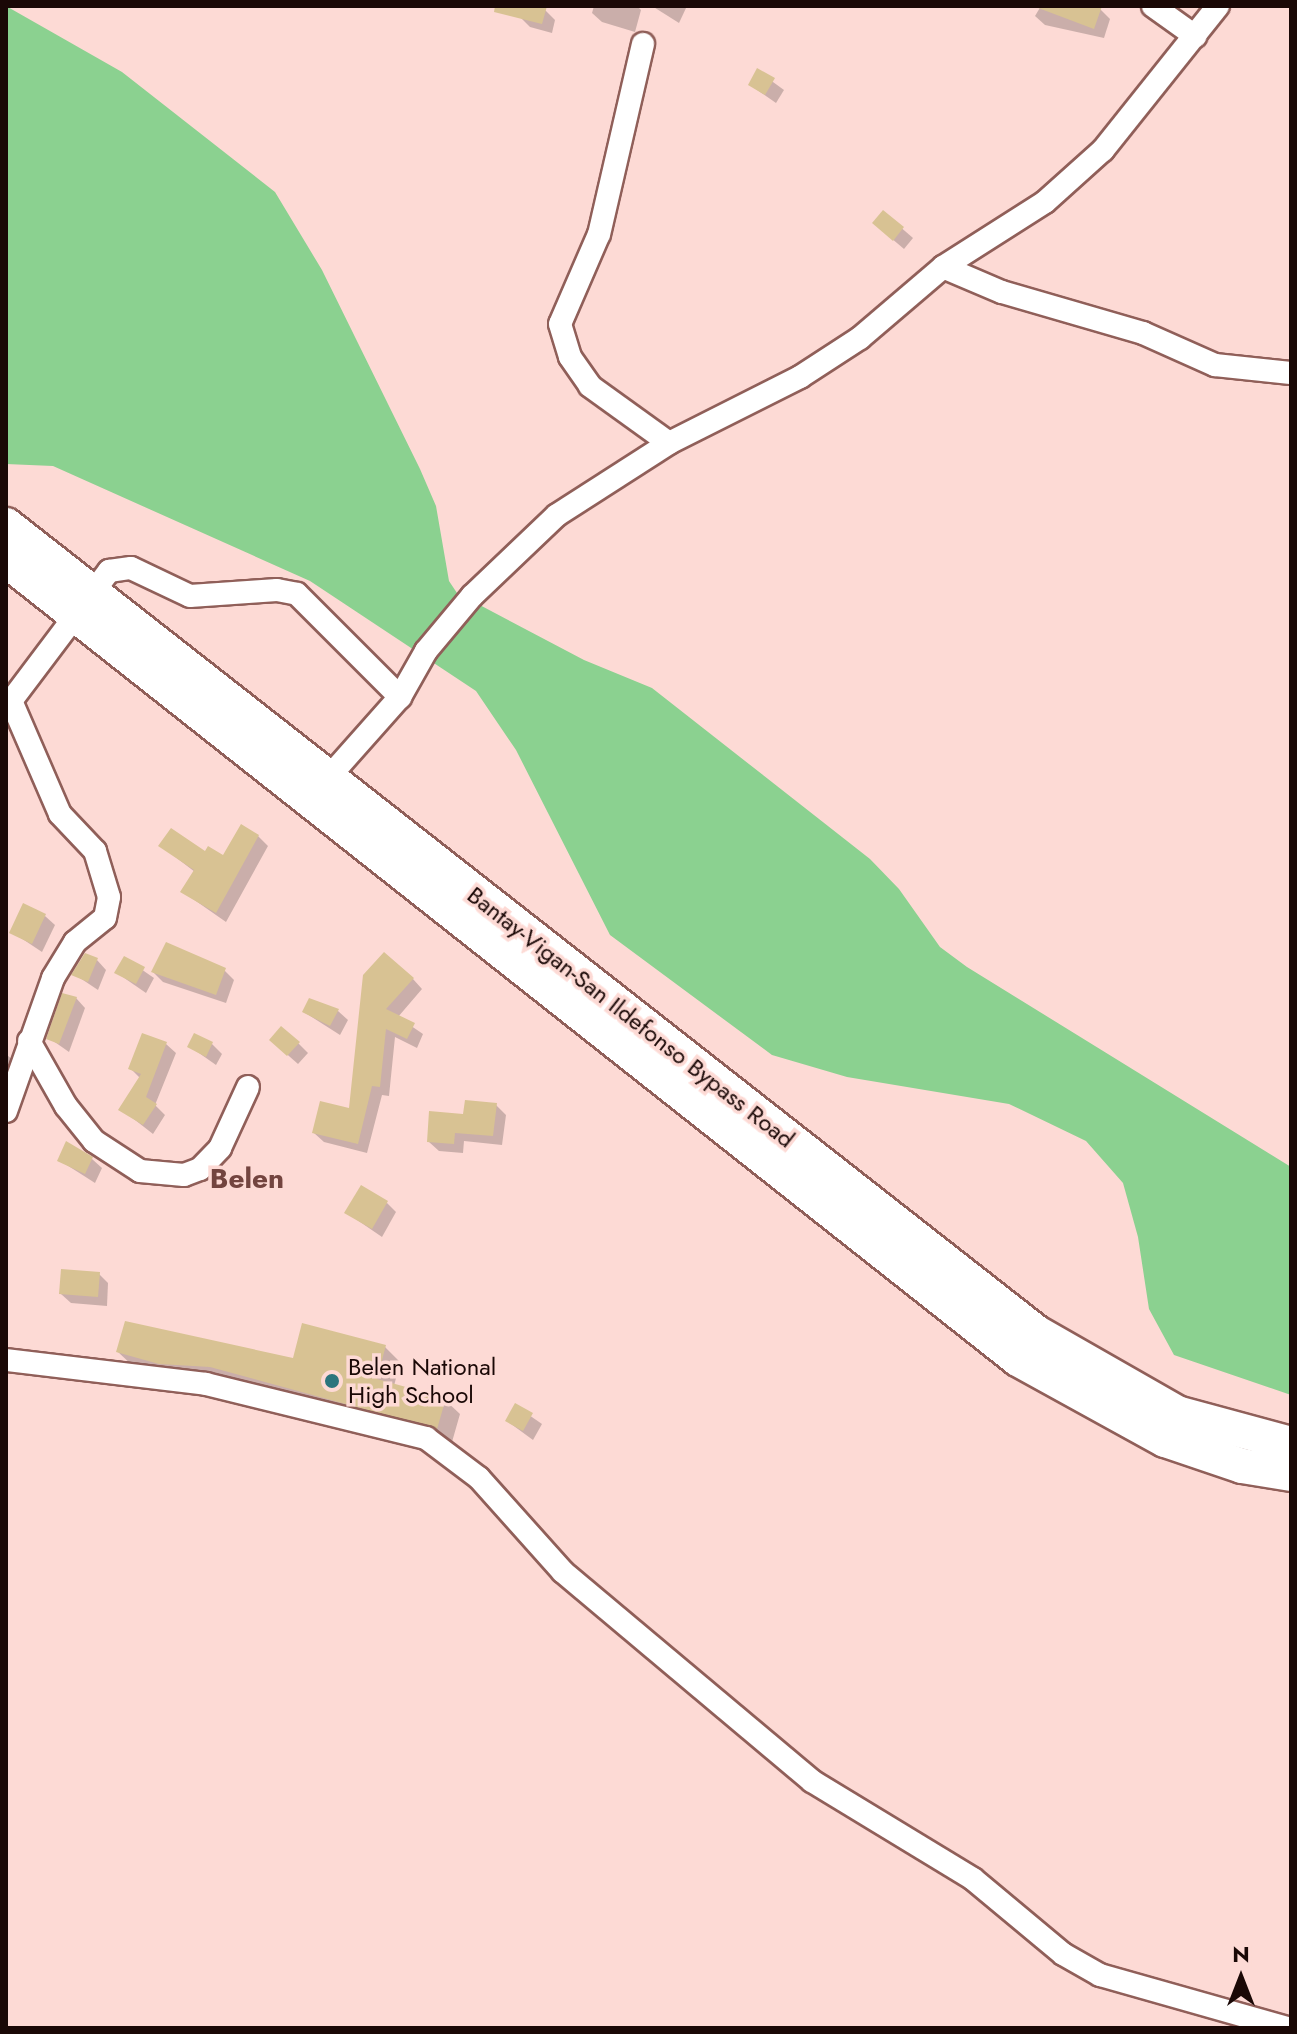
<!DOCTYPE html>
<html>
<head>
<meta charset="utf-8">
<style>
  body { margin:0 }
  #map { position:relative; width:1297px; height:2034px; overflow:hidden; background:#fddad5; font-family:Jost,sans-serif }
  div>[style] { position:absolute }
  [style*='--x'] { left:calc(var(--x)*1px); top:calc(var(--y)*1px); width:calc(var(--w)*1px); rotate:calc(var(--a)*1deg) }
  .water>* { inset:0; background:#8bd190 }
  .shadow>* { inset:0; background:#0003 }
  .building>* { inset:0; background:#d8c293 }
  .roads { filter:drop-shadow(2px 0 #905f59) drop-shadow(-2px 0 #905f59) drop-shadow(0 2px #905f59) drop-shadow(0 -2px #905f59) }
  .street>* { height:22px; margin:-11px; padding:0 11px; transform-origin:11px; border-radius:11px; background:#fff }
  .primary>* { height:34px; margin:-17px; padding:0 17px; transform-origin:17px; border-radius:17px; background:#fff }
  .dots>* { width:22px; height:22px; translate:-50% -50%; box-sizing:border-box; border:4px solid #fddad5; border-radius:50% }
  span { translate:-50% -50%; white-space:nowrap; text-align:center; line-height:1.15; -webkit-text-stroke:7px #fddad5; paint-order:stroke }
  .street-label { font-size:24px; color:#1a0806 }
  .poi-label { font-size:24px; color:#1a0806 }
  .left { translate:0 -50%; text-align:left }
  .quarter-label { font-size:28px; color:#73443f; font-weight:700 }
  .frame { position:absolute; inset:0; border:8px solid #1a0806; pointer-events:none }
  .north { position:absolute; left:1201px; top:1938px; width:80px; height:80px; -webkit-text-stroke:6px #fddad5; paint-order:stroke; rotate:0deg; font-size:22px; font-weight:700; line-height:32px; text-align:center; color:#1a0806 }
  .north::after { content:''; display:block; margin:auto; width:28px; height:36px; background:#1a0806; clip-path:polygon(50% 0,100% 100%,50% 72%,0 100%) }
</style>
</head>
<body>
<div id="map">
  <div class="water">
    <i style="clip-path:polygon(6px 6px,122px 72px,275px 192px,322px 270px,420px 469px,436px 506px,449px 581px,457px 593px,584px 660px,652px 688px,870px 859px,899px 889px,940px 947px,967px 967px,1291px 1167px,1291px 1395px,1174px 1355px,1149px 1309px,1138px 1237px,1123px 1183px,1086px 1141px,1009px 1104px,847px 1077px,772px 1055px,610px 935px,516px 750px,476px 691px,310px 581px,53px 466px,6px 464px)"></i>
  </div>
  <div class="shadow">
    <i style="clip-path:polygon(523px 6px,545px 10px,555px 20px,552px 33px,530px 27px,520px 17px)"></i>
    <i style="clip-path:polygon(594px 6px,637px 6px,641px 10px,635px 32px,602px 22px,592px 13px)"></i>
    <i style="clip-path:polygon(652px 6px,687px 6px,679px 23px)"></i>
    <i style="clip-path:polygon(1041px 6px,1100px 9px,1110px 19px,1104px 38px,1045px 25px,1035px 16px)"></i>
    <i style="clip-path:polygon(758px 71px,784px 90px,776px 103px,750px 85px)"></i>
    <i style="clip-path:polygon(883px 212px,913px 238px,904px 249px,884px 232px)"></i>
    <i style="clip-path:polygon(258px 836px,268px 846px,226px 922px,183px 892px,195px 872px,161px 846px,223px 857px)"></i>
    <i style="clip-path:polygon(45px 916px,55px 925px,42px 952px,12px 932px)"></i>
    <i style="clip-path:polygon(125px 958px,154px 978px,146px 993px,117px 973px)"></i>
    <i style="clip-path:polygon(97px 960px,106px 970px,98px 990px,74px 974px)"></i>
    <i style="clip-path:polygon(224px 970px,234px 980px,226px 1003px,163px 982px,153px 972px)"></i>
    <i style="clip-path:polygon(365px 976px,413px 979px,422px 989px,398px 1017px,423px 1034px,417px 1048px,395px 1037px,389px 1096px,382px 1095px,367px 1153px,324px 1142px,314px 1133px,350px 1110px)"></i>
    <i style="clip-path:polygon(76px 998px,85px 1008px,69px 1052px,49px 1038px)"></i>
    <i style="clip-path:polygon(338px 1011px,348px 1020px,340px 1035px,304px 1012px)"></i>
    <i style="clip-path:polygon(298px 1043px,308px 1053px,298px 1064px,281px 1049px)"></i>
    <i style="clip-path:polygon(166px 1044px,176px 1053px,155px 1105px,165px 1115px,153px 1134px,121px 1109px,141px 1079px,131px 1069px)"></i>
    <i style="clip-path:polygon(212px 1044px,222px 1054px,216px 1065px,189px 1046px)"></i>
    <i style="clip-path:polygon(6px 1054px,17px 1064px,6px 1082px)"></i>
    <i style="clip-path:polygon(496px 1105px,506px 1115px,502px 1145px,464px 1141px,463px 1153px,439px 1151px,429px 1142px,465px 1116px)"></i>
    <i style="clip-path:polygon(92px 1159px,102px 1168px,95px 1183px,59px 1160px)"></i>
    <i style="clip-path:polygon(387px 1203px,396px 1212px,382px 1237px,347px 1213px)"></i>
    <i style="clip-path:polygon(99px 1274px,108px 1283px,107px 1306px,71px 1303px,61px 1294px)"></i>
    <i style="clip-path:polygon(385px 1347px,400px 1362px,394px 1386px,444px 1399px,460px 1414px,452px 1442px,227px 1381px,134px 1367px,118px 1352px,295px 1360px)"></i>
    <i style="clip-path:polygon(516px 1406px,542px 1424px,533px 1440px,507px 1421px)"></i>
  </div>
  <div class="building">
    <i style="clip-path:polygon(495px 6px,547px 6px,542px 24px,494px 12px)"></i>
    <i style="clip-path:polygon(1033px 6px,1102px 6px,1094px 29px)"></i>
    <i style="clip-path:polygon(757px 68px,775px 78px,765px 95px,748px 85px)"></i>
    <i style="clip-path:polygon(883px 210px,904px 227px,893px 241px,872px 223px)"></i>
    <i style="clip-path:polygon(241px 824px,259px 835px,216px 913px,180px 892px,194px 870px,158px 846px,171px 828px,205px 851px,208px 846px,223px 855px)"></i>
    <i style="clip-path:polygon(23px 903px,46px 914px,32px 944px,9px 933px)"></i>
    <i style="clip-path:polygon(166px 942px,226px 968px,216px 995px,151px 972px)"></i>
    <i style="clip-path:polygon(384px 952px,414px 978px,386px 1009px,415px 1023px,407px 1039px,386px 1029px,380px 1087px,372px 1086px,358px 1144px,312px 1133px,320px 1101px,349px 1108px,363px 975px)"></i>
    <i style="clip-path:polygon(85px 953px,98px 958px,88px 982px,71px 975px)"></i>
    <i style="clip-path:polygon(124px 956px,145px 967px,136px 984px,114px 973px)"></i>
    <i style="clip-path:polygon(62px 993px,77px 997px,59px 1044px,46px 1039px)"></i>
    <i style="clip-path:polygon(309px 998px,339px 1009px,330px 1026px,302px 1012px)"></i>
    <i style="clip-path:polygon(281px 1026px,300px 1042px,287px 1056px,269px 1040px)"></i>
    <i style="clip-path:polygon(142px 1033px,167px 1042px,146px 1097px,157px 1104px,143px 1125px,118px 1110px,141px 1074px,128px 1069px)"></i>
    <i style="clip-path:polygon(194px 1033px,213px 1042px,206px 1057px,187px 1047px)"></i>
    <i style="clip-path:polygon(465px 1100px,497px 1103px,493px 1136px,455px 1133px,454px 1144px,427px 1142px,429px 1111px,463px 1114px)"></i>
    <i style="clip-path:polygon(66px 1141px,93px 1157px,85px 1174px,57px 1161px)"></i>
    <i style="clip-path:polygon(361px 1185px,388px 1201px,372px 1229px,344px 1213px)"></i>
    <i style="clip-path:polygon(61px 1269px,100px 1272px,98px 1297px,59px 1294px)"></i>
    <i style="clip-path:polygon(125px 1321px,293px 1358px,302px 1323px,386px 1345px,377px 1379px,446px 1398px,437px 1429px,210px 1367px,159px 1364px,116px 1352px)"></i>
    <i style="clip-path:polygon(515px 1403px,533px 1413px,523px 1431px,505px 1421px)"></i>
  </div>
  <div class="roads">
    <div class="street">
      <i style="--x:1153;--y:6;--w:52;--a:35.5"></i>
      <i style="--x:643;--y:44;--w:195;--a:103"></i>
      <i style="--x:599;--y:234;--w:98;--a:113.4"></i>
      <i style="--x:560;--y:324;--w:34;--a:73"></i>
      <i style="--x:570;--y:357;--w:35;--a:55"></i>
      <i style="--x:590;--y:386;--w:97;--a:35.8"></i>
      <i style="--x:943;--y:267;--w:64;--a:23"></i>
      <i style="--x:1002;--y:292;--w:147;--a:16.2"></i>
      <i style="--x:1143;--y:333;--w:79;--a:24"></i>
      <i style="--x:1215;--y:365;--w:76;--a:6"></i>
      <i style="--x:320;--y:787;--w:120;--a:-48.4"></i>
      <i style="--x:400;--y:697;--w:53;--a:-60.5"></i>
      <i style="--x:426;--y:651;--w:72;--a:-50.1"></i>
      <i style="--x:472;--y:596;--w:117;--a:-43.6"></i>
      <i style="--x:557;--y:515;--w:133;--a:-32.7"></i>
      <i style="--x:669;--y:443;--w:147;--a:-26.7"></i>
      <i style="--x:800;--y:377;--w:72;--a:-33"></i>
      <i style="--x:860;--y:338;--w:109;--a:-40.5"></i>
      <i style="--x:943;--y:267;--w:121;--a:-32.5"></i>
      <i style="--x:1045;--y:202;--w:78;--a:-41.9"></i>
      <i style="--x:1103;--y:150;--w:184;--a:-51.4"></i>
      <i style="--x:29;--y:1041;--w:75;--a:60.4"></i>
      <i style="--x:66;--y:1106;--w:45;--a:51.3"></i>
      <i style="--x:94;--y:1141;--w:55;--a:33.1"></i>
      <i style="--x:140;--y:1171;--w:44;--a:5.2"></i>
      <i style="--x:184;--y:1175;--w:17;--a:-21"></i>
      <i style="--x:200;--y:1169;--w:29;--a:-46"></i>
      <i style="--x:220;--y:1148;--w:67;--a:-65.3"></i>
      <i style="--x:6;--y:1111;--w:141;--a:-70.5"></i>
      <i style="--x:53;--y:978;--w:42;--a:-58.6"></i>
      <i style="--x:75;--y:942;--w:38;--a:-39"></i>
      <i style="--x:105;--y:918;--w:21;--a:-79"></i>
      <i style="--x:109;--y:897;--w:48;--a:-106.9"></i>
      <i style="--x:95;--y:851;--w:51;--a:-133.4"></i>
      <i style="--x:60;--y:814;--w:123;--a:-113.4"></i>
      <i style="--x:11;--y:701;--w:163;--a:-53"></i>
      <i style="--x:109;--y:571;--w:22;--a:-8"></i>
      <i style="--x:131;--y:568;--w:65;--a:25.4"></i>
      <i style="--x:190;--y:596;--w:87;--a:-3.9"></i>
      <i style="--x:277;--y:590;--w:20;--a:11"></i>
      <i style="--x:297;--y:594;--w:146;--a:45"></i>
      <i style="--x:6;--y:1360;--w:201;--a:6.8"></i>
      <i style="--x:206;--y:1384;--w:227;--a:13.8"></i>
      <i style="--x:426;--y:1438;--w:66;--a:37"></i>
      <i style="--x:479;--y:1478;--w:126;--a:48.2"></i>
      <i style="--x:563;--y:1572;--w:325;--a:40"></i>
      <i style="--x:812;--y:1781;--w:188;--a:31.3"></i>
      <i style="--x:973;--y:1879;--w:117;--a:39.8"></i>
      <i style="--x:1063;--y:1954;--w:43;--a:29.6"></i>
      <i style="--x:1100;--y:1975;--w:194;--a:15.8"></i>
    </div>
    <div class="primary">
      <i style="--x:6;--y:525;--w:1310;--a:38.09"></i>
      <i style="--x:1037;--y:1333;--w:161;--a:29.7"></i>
      <i style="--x:1177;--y:1413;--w:118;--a:15.2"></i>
      <i style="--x:6;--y:560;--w:1289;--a:38.29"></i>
      <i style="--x:1018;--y:1359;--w:168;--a:28.9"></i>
      <i style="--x:1165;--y:1440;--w:81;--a:18.7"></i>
      <i style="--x:1242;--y:1466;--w:50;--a:9.3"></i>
    </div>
  </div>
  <div class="dots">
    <i style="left:332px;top:1381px;background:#2c757d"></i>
  </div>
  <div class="street-label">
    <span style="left:631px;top:1017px;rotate:38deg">Bantay-Vigan-San Ildefonso Bypass Road</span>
  </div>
  <div class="poi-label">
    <span class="left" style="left:348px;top:1381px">Belen National<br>High School</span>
  </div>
  <div class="quarter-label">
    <span style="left:247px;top:1179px">Belen</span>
  </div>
  <div class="frame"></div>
  <div class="north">N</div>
</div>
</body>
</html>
